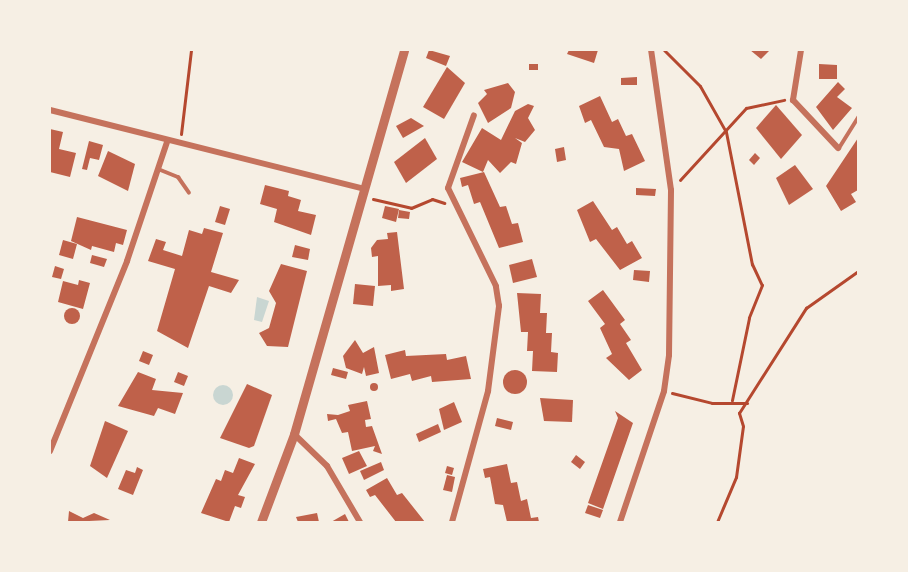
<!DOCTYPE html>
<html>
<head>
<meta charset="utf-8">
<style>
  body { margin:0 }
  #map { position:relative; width:908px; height:572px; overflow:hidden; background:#f6efe4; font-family:"Archivo Narrow",sans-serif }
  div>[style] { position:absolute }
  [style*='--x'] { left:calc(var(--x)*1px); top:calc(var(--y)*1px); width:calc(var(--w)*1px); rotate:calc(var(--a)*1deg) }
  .water>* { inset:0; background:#c9d6d2 }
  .round { border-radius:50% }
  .building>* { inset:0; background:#bf614a }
  .path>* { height:3px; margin:-1.5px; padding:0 1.5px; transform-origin:1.5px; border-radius:1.5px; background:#b5482f }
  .service>* { height:4px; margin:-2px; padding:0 2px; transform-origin:2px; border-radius:2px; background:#c5725c }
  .minor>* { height:6px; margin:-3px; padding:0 3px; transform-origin:3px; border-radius:3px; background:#c5725c }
  .tertiary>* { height:9px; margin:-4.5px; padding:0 4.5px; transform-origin:4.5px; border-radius:4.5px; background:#c5725c }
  span { translate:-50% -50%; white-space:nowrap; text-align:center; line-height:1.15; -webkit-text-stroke:4.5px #f6efe4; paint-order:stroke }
  .frame { position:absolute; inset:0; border:51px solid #f6efe4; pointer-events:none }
</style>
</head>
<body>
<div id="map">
  <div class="water">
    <i style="clip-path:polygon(257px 297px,269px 301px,262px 322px,254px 320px)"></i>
    <i class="round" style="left:213px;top:385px;width:20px;height:20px"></i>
  </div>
  <div class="building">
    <i style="clip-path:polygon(429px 50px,450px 56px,446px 66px,426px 58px)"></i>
    <i style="clip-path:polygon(569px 50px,598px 50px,594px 63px,567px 54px)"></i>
    <i style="clip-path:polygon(750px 50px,770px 50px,761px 59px)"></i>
    <i style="clip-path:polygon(529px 64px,538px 64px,538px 70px,529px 70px)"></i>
    <i style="clip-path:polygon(819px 64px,837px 65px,837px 79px,819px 79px)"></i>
    <i style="clip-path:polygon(447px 67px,465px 83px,444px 119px,423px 107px)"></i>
    <i style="clip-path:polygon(637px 77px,637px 85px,621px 85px,621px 78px)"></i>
    <i style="clip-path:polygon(838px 82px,845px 89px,837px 97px,852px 108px,833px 130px,816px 107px)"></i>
    <i style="clip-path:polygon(508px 83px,515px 92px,511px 108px,488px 123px,478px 103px,487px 94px,484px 90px)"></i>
    <i style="clip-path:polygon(600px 96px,612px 122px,618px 119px,626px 136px,632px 134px,645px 161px,624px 171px,619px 149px,604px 147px,591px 120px,585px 123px,579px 106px)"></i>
    <i style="clip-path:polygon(528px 104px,534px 106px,528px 118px,535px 130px,525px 142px,515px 138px,522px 143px,516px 164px,511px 162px,500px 173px,488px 160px,483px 172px,462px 162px,482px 128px,501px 140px,515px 111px)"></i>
    <i style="clip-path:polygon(776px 105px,802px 135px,781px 159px,756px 128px)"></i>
    <i style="clip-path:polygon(411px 118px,424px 126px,403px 138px,396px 126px)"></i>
    <i style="clip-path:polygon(50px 129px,63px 132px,59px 149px,76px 153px,70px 177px,50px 172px)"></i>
    <i style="clip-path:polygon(425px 138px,437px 159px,406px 183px,394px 162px)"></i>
    <i style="clip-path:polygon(858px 138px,858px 190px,851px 194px,856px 202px,841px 211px,826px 186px)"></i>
    <i style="clip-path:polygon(89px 141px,103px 145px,99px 160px,90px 158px,87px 170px,82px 169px)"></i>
    <i style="clip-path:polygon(564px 147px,566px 160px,557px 162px,555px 149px)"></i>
    <i style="clip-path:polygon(108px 151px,135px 164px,128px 191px,98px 176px)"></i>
    <i style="clip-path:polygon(755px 153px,760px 158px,754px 165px,749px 160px)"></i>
    <i style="clip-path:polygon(795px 165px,813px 189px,789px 205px,776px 178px)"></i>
    <i style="clip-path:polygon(484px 172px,500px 207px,506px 206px,512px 224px,518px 223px,523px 242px,499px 248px,480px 202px,474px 204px,468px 185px,462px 187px,460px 178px)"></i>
    <i style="clip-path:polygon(265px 185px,289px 191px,288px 196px,301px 200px,298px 211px,316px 215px,311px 235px,274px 222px,277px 209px,260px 204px)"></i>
    <i style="clip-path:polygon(636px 188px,656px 189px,655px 196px,636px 195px)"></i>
    <i style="clip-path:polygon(593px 201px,612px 230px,617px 227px,627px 244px,632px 241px,642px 258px,620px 270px,596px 239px,590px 242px,577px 210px)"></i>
    <i style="clip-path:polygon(220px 206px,230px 209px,225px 225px,215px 222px)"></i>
    <i style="clip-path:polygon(385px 206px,399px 209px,396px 222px,382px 218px)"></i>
    <i style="clip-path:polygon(399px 210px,410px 212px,409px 219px,398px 218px)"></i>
    <i style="clip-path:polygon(77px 217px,127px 230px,123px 245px,116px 243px,114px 252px,92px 246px,91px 250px,71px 241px)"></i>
    <i style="clip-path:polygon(204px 228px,223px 233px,211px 272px,239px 280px,231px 293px,209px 286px,188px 348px,157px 331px,175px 269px,148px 261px,156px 239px,166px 242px,163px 250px,182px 256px,189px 230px,202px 234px)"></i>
    <i style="clip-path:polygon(397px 232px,404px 289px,391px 291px,391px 285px,378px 286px,378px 256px,372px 257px,371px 248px,377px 240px,388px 239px,387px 233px)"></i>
    <i style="clip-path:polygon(63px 240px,77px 244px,73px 259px,59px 255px)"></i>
    <i style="clip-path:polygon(295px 245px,310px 249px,308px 260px,292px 257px)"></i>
    <i style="clip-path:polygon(92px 255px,107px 259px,104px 267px,90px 263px)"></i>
    <i style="clip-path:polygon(532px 259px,537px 277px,513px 283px,509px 265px)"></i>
    <i style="clip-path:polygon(281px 264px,307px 271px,288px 347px,267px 346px,259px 333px,269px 328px,276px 303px,269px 291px)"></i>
    <i style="clip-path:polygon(55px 266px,64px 269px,61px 279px,52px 277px)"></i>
    <i style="clip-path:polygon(634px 270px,650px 271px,649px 282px,633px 280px)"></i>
    <i style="clip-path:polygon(79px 280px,90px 283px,83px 309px,58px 302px,63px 281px,78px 285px)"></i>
    <i style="clip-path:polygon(355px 284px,375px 286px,373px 306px,353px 304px)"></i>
    <i style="clip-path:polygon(603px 290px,625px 320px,620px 324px,631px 340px,626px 343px,642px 370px,629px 380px,606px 358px,612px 354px,600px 328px,605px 324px,588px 301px)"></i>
    <i style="clip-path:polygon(517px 293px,541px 294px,540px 313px,547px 313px,546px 333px,552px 333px,551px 352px,558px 353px,557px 372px,532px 371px,533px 351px,527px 351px,528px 332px,521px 332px)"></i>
    <i class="round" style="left:64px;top:308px;width:16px;height:16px"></i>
    <i style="clip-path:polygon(355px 340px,363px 353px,374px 347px,379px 373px,366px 376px,364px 367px,362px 374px,346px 368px,343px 356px)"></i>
    <i style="clip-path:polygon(405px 350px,406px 356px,446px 354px,447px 360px,466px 356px,471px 379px,432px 382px,431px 376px,412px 381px,410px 374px,391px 379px,385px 355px)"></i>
    <i style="clip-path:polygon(143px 351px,153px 355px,149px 365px,139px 361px)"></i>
    <i style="clip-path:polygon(333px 368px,348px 372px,346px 379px,331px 375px)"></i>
    <i class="round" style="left:503px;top:370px;width:24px;height:24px"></i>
    <i style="clip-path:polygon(138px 372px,156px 379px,152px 390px,183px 393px,175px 414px,158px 408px,154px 416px,118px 406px)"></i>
    <i style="clip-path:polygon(178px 372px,188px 376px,184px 386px,174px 382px)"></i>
    <i class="round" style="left:370px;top:383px;width:8px;height:8px"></i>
    <i style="clip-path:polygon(247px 384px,272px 395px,254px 446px,249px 448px,220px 438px)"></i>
    <i style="clip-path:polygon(540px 398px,573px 400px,572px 422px,544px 421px)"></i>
    <i style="clip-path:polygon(367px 401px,371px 419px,365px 420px,366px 427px,372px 426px,382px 454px,373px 451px,375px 446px,352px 451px,348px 432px,342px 433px,336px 419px,328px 421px,327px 414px,338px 415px,350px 411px,348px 405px)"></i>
    <i style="clip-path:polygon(454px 402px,462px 422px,444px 430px,439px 409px)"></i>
    <i style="clip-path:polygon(615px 411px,633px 423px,603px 509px,588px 503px,618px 418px)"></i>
    <i style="clip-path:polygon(497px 418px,513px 422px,511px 430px,495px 426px)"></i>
    <i style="clip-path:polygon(105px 421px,128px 431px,107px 478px,90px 466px)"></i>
    <i style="clip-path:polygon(438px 424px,441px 432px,419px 442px,416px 434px)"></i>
    <i style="clip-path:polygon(359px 451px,367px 466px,349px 474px,342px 458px)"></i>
    <i style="clip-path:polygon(576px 455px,585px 462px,580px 469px,571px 462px)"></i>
    <i style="clip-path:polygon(239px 458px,255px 464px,238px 495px,245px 497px,241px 508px,235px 506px,229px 522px,201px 513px,216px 479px,221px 481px,225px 470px,233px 473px)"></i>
    <i style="clip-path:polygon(381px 462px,384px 470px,364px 480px,360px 471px)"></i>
    <i style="clip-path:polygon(507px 464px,511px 483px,517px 482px,521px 501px,527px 499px,531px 518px,538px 517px,539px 522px,507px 522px,503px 505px,495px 504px,490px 477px,485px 478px,483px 469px)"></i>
    <i style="clip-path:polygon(447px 466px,454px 468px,452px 475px,445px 473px)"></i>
    <i style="clip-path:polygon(137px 467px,143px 470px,133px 495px,118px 489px,126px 470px,135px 473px)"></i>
    <i style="clip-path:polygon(447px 475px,455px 477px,452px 492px,443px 490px)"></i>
    <i style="clip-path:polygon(387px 478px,397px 495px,402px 493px,425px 522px,396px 522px,375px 495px,370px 497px,366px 490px)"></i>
    <i style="clip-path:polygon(588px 505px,603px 510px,600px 518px,585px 513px)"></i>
    <i style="clip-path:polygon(69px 511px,83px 518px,94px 513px,110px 520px,68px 522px)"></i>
    <i style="clip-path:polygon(317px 513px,319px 522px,298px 522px,296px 517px)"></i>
    <i style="clip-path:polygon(345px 514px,349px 522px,331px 522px)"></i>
  </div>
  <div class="path">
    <i style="--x:664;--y:50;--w:51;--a:45"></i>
    <i style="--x:700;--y:86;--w:53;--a:60.5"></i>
    <i style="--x:726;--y:132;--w:135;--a:78.9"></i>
    <i style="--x:752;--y:264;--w:23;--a:65"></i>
    <i style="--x:762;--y:285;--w:35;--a:112"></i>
    <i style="--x:749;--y:318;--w:84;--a:101.7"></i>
    <i style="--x:181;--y:134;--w:85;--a:-83.2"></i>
    <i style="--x:680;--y:180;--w:98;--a:-47.5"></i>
    <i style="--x:746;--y:108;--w:39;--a:-12"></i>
    <i style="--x:373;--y:199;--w:39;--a:13"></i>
    <i style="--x:411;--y:208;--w:23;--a:-23"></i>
    <i style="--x:432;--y:199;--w:13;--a:18"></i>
    <i style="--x:672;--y:393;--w:41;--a:14"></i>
    <i style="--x:712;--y:403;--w:35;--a:0"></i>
    <i style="--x:717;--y:522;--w:49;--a:-67.1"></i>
    <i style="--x:736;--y:477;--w:51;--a:-82.2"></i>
    <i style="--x:743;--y:426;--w:14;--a:-107"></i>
    <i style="--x:739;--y:413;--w:125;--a:-57.5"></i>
    <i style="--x:806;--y:308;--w:64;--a:-35.4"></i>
  </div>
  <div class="service">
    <i style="--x:839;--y:148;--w:36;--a:-58"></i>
    <i style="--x:158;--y:169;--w:22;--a:22"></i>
    <i style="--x:178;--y:177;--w:19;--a:55"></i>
  </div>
  <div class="minor">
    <i style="--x:801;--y:50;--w:51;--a:99.1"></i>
    <i style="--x:793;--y:100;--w:66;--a:46.8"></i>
    <i style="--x:50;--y:110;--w:321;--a:14.1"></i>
    <i style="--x:294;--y:434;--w:46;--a:44.1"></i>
    <i style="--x:327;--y:466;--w:65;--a:59.5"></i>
    <i style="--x:50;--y:451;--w:205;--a:-67.9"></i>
    <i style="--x:127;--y:261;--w:126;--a:-71.4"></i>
    <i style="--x:452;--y:522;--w:136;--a:-74.6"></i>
    <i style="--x:488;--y:391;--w:86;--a:-82.6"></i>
    <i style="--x:499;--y:306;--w:20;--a:-99"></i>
    <i style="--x:496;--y:286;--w:109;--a:-116.1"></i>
    <i style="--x:448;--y:188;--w:77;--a:-70.4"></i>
    <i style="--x:620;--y:522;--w:138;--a:-71.4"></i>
    <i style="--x:664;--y:391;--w:36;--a:-82"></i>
    <i style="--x:669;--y:355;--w:165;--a:-89.3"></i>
    <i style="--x:671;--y:190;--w:141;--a:-98.1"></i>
  </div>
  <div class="tertiary">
    <i style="--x:261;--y:522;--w:94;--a:-69.4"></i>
    <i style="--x:294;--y:434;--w:399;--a:-74"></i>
  </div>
  <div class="frame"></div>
</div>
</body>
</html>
